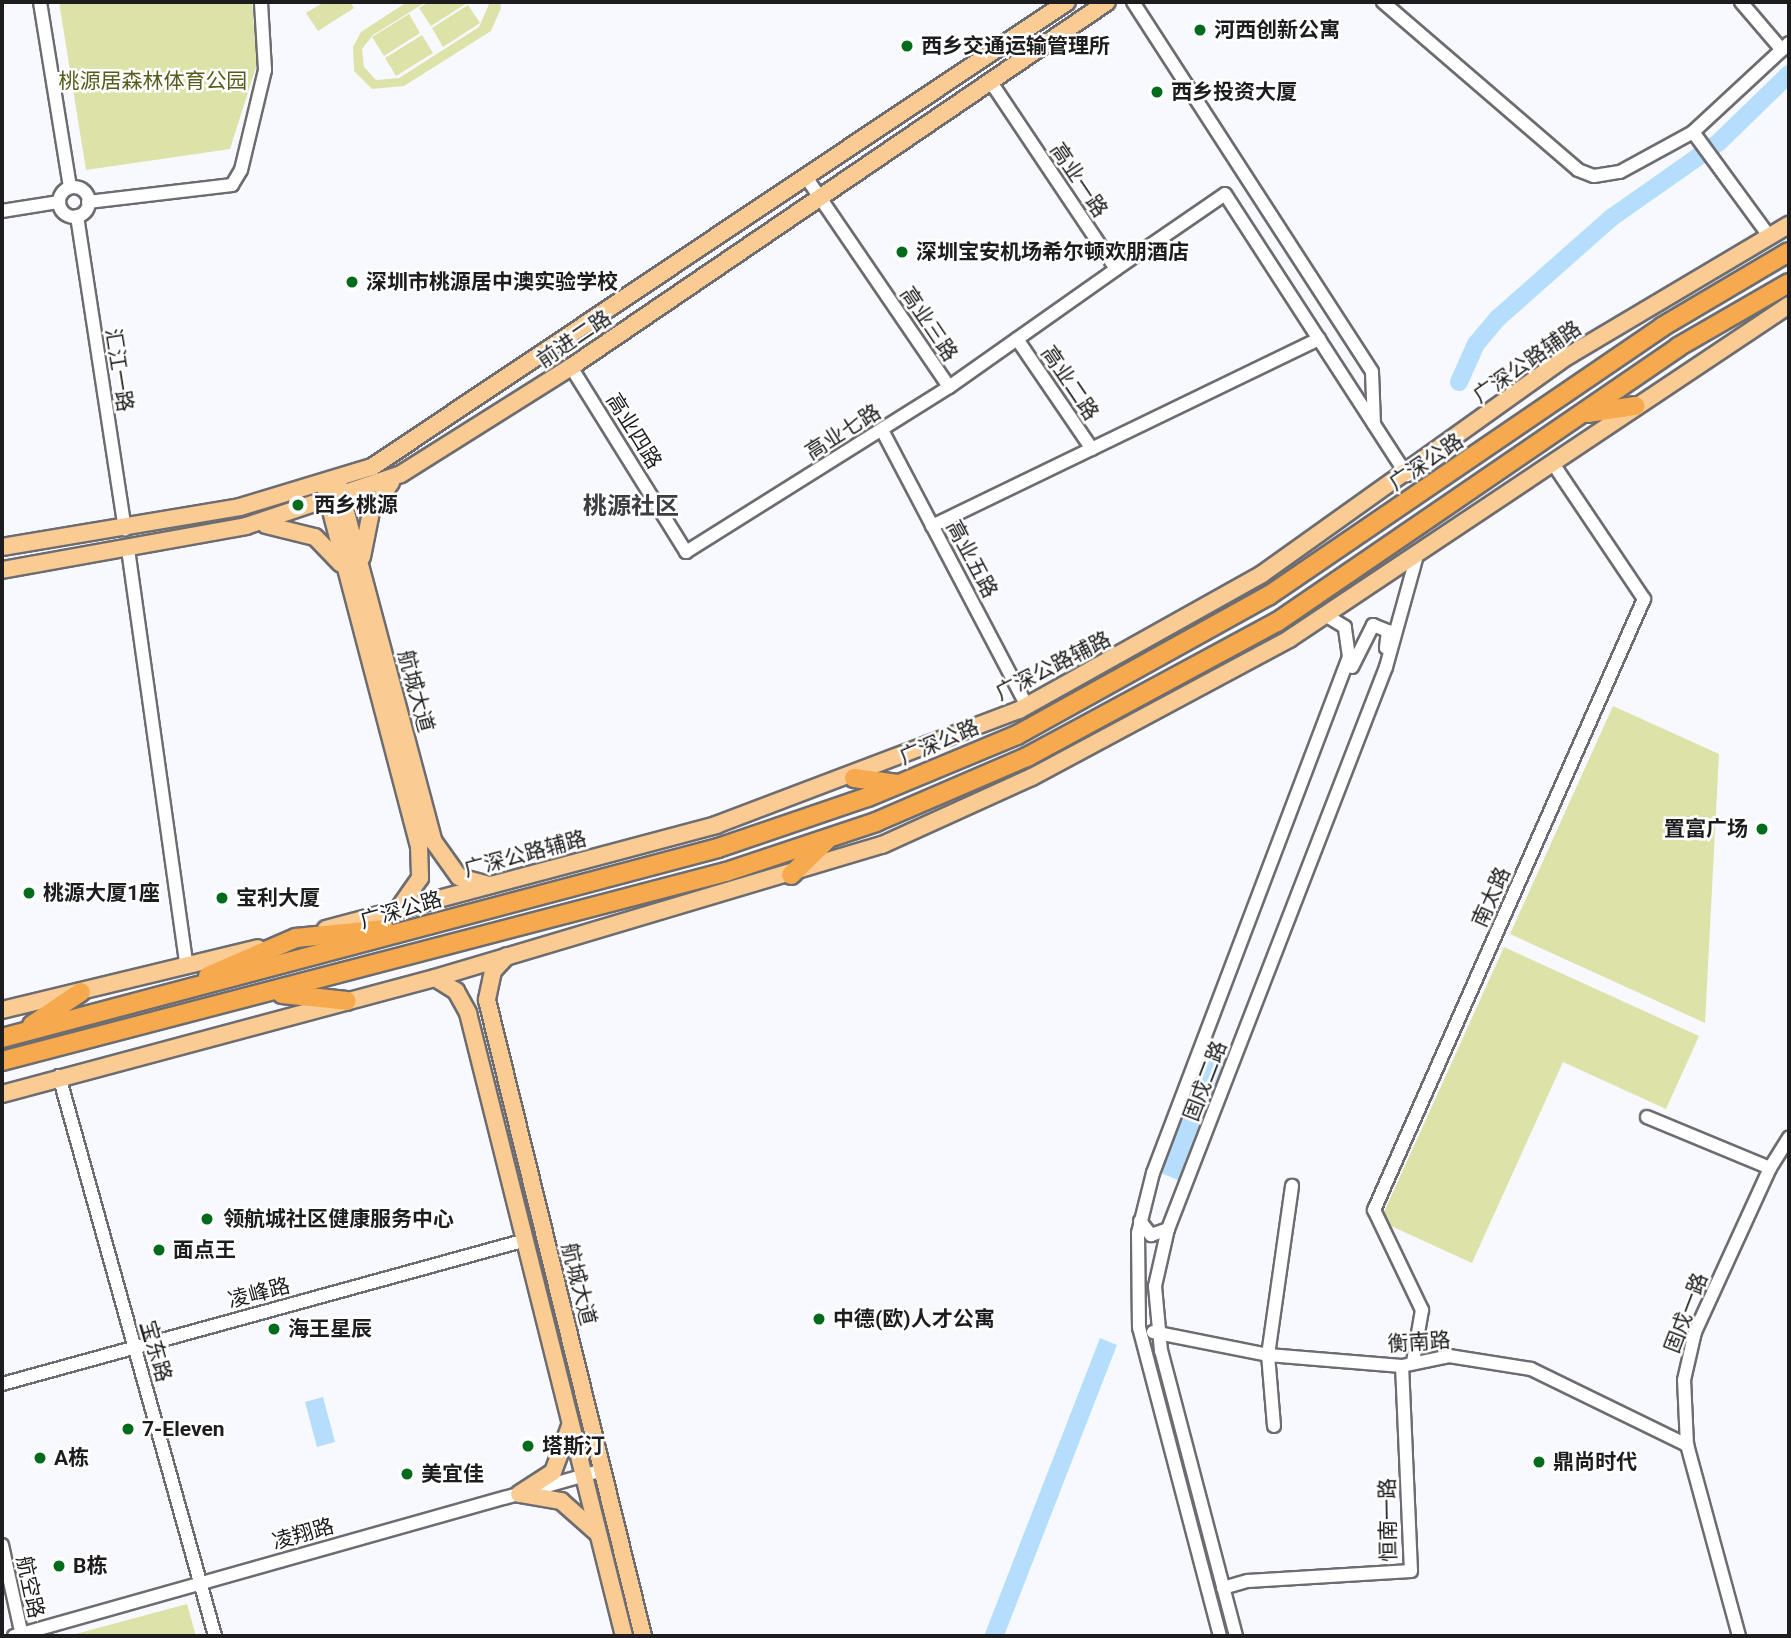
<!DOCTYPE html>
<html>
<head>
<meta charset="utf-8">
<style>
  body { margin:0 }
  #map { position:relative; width:1791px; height:1638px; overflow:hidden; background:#f8f9fe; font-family:Roboto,"Noto Sans SC",sans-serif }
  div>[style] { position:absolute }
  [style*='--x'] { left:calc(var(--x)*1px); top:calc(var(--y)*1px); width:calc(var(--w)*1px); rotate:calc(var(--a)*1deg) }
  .green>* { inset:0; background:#dde2a8 }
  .water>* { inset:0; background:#b5defd }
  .river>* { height:18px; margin:-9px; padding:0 9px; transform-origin:9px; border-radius:9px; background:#b5defd }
  .roads { filter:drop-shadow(2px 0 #6c6c71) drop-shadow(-2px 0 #6c6c71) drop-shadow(0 2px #6c6c71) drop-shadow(0 -2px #6c6c71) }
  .minor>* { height:12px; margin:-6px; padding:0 6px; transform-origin:6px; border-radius:6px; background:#fff }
  .minor>.ring { margin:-6px; padding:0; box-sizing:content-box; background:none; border:12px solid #fff; border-radius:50% }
  .major>* { height:16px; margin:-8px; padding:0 8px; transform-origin:8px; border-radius:8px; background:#facc94 }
  .highway>* { height:18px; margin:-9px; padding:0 9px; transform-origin:9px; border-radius:9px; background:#f6aa4d }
  .dots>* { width:19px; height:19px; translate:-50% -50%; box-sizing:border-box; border:4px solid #fff; border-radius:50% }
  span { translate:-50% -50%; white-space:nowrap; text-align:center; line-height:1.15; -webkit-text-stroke:5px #fff; paint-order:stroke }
  .poi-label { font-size:21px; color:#1d1d1f; font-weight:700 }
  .left { translate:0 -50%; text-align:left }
  .right { translate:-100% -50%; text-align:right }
  .park-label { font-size:21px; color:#595c1d }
  .street-label { font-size:21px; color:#1d1d1f }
  .quarter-label { font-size:24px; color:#3d3e42; font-weight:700 }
  .frame { position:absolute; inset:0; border:4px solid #1d1d1f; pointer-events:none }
</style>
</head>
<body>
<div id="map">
  <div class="green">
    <i style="clip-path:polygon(59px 2px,252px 2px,257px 64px,230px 149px,86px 170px)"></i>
    <i style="clip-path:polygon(324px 2px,350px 2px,354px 8px,318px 31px,306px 13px)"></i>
    <i style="clip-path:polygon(407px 2px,426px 2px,373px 35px,362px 49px,364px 67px,376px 80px,399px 78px,479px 27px,490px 2px,500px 2px,501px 8px,491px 31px,404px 86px,372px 89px,354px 71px,353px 47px,361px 32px)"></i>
    <i style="clip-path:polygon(429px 2px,467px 2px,467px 3px,431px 26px,419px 8px)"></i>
    <i style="clip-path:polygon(468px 5px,480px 23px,443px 47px,432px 28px)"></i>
    <i style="clip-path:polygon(409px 14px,420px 33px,384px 56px,372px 37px)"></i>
    <i style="clip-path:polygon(422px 35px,433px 53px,396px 76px,385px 58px)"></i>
    <i style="clip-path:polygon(1613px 706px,1719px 754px,1705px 1023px,1510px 934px)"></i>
    <i style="clip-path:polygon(1504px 947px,1699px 1036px,1666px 1109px,1563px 1062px,1472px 1263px,1380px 1221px)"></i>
    <i style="clip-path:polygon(187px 1604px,196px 1636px,68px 1636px)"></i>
  </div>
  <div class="water">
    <i style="clip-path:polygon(1207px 1052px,1224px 1060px,1178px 1180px,1161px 1173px)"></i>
    <i style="clip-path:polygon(1100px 1338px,1117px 1345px,1004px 1636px,984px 1636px)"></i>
    <i style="clip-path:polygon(323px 1397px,335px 1442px,317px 1447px,305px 1402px)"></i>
  </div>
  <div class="river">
    <i style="--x:1459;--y:382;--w:42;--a:-65.9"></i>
    <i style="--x:1476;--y:344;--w:34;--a:-50"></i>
    <i style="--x:1498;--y:318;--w:151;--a:-41.5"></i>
    <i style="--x:1611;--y:218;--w:132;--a:-35.1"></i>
    <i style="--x:1719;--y:142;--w:98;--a:-44.2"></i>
  </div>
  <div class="roads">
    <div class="minor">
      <i style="--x:40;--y:2;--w:188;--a:80.8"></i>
      <i style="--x:1133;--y:2;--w:440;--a:57.1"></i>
      <i style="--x:1372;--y:372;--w:52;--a:87.8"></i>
      <i style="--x:1383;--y:2;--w:257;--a:40.7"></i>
      <i style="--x:1578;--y:170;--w:17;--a:21"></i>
      <i style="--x:1594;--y:176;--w:26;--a:-9"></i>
      <i style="--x:1620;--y:172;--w:83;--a:-28.7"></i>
      <i style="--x:1693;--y:132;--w:131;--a:-42.8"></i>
      <i style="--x:1741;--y:2;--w:63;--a:49.5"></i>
      <i style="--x:1693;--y:132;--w:129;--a:53.8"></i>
      <i style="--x:806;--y:177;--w:254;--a:55.7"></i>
      <i class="ring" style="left:59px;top:187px;width:18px;height:18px"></i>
      <i style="--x:88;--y:202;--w:145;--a:-6.7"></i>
      <i style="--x:232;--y:185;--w:17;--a:-59"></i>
      <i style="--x:241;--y:170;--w:103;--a:-76.5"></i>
      <i style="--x:265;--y:70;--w:68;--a:-93.4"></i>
      <i style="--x:2;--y:211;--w:58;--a:-9"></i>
      <i style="--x:77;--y:216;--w:317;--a:81.3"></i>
      <i style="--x:1116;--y:269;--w:132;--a:-34.5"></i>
      <i style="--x:1225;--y:194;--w:335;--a:57.1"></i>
      <i style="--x:1017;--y:339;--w:133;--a:55.7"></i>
      <i style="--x:571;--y:367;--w:218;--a:58.1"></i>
      <i style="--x:686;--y:552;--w:310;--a:-32.1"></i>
      <i style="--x:949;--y:387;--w:204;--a:-35.2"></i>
      <i style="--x:1116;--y:269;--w:226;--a:-123.8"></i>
      <i style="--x:882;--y:430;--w:312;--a:62.3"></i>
      <i style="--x:932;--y:526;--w:430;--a:-25.8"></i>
      <i style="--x:128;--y:549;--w:422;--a:82"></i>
      <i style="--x:1352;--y:667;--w:47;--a:-63.4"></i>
      <i style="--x:1373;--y:625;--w:16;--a:22"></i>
      <i style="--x:1388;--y:631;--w:17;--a:97"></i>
      <i style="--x:59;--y:1076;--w:581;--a:74.43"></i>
      <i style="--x:1647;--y:1117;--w:133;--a:22.5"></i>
      <i style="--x:1140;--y:1221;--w:18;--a:52"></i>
      <i style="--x:1151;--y:1235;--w:18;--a:-19"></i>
      <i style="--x:1153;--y:1332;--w:117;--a:11.3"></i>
      <i style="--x:1268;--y:1355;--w:134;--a:4.7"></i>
      <i style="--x:1402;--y:1366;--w:48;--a:-12"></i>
      <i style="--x:1449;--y:1356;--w:83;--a:9"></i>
      <i style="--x:1531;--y:1369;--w:174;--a:26"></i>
      <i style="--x:1413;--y:1362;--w:53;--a:-80.2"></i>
      <i style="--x:1422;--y:1310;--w:111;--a:-115.6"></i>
      <i style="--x:1374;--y:1210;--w:668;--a:-66.16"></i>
      <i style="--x:1644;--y:599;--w:165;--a:-123.9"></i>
      <i style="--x:2;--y:1384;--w:543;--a:-15.37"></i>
      <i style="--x:1274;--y:1426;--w:71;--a:-94.8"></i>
      <i style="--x:1268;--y:1355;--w:171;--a:-81.9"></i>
      <i style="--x:2;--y:1545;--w:93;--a:77.6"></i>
      <i style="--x:1223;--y:1588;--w:26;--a:-16"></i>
      <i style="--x:1248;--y:1581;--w:163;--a:-3.5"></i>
      <i style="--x:1411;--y:1571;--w:205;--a:-92.5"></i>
      <i style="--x:14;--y:1636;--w:612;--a:-15.74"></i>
      <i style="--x:1220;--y:1636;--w:318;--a:-104.7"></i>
      <i style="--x:1139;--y:1328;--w:95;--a:-90.6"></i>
      <i style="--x:1138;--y:1233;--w:62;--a:-76"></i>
      <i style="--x:1153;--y:1173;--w:552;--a:-69.2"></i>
      <i style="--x:1349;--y:657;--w:30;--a:-98"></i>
      <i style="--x:1345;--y:627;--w:23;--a:-149"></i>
      <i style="--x:1236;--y:1636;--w:295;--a:-104.7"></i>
      <i style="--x:1161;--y:1351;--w:65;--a:-95.3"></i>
      <i style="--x:1155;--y:1286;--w:58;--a:-77.2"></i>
      <i style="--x:1168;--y:1229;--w:603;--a:-68.8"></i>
      <i style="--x:1386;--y:667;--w:119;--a:-74.5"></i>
      <i style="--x:1739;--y:1636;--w:198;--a:-105.2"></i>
      <i style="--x:1687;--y:1445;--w:65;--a:-92.6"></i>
      <i style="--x:1684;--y:1380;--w:49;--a:-77.1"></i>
      <i style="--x:1695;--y:1332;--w:180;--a:-65.4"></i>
      <i style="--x:1770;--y:1168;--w:36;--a:-58"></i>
    </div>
    <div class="major">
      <i style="--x:339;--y:486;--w:368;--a:75.1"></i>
      <i style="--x:434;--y:842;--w:43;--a:54.5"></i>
      <i style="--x:459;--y:877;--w:28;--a:15"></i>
      <i style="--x:326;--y:492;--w:367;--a:75.3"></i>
      <i style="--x:419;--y:847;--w:31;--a:88"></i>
      <i style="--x:420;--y:878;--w:37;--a:125"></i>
      <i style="--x:266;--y:525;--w:50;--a:13.8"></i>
      <i style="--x:315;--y:537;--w:37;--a:46"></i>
      <i style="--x:2;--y:547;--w:241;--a:-9.5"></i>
      <i style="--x:240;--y:507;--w:138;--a:-16.9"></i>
      <i style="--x:372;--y:467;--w:836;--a:-33.79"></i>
      <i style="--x:362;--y:557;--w:46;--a:-78.7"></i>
      <i style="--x:371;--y:512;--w:36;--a:-56"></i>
      <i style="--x:2;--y:570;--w:248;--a:-10.2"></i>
      <i style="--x:246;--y:526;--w:163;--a:-18.5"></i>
      <i style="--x:401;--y:474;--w:201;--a:-32.2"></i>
      <i style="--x:571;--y:367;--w:648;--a:-34.25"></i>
      <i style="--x:326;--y:929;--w:404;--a:-14.9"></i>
      <i style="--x:716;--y:825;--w:324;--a:-20.8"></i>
      <i style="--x:1019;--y:710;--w:278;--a:-29.2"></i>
      <i style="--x:1262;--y:574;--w:376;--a:-35.5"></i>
      <i style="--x:1568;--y:356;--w:257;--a:-30.7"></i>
      <i style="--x:507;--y:956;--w:21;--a:133"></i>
      <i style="--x:493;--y:971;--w:30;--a:102"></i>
      <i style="--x:487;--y:1000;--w:655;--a:76.22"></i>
      <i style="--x:435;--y:978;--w:25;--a:32"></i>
      <i style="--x:456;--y:991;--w:25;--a:61"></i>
      <i style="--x:468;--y:1013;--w:642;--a:75.94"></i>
      <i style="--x:2;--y:1010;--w:263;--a:-13.6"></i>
      <i style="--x:2;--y:1094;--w:448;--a:-15"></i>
      <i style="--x:435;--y:978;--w:466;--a:-16.6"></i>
      <i style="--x:882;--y:845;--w:165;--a:-24.4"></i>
      <i style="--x:1032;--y:777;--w:292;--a:-28.2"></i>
      <i style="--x:1289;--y:639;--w:601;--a:-33.74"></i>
      <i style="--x:519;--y:1494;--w:40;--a:-32.9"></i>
      <i style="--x:553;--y:1472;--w:49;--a:-69.7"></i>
      <i style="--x:521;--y:1494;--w:41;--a:9.9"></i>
      <i style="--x:561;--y:1501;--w:48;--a:41.6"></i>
    </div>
    <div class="highway">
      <i style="--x:1588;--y:413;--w:48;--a:-8.5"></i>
      <i style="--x:854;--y:778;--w:44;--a:7.8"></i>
      <i style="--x:791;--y:875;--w:49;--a:-44.2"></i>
      <i style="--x:208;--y:976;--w:96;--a:-23.4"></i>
      <i style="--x:296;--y:938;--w:89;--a:-5.8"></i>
      <i style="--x:282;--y:994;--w:65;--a:6.1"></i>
      <i style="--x:32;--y:1025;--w:59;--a:-34"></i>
      <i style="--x:2;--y:1038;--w:741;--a:-14.86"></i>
      <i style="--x:718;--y:848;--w:158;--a:-18.8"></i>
      <i style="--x:868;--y:797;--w:161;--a:-22.6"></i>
      <i style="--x:1017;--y:735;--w:287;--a:-29"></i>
      <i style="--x:1268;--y:596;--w:477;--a:-34.3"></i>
      <i style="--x:1662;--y:327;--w:147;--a:-30.6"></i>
      <i style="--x:2;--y:1061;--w:748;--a:-14.63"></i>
      <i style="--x:726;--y:872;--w:158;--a:-18.4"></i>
      <i style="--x:876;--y:822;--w:164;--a:-23.3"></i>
      <i style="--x:1027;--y:757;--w:284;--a:-28.4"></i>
      <i style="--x:1277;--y:622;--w:486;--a:-34.4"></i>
      <i style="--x:1678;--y:347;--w:128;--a:-30"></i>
    </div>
  </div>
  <div class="dots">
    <i style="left:1200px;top:30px;background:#006c1b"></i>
    <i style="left:907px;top:46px;background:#006c1b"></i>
    <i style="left:1157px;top:92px;background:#006c1b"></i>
    <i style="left:902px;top:252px;background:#006c1b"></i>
    <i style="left:352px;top:282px;background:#006c1b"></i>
    <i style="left:298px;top:505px;background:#006c1b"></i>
    <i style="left:1762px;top:829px;background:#006c1b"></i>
    <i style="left:29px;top:893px;background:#006c1b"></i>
    <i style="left:222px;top:898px;background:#006c1b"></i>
    <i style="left:207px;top:1219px;background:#006c1b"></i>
    <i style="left:159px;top:1250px;background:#006c1b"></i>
    <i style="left:819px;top:1319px;background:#006c1b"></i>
    <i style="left:274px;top:1329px;background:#006c1b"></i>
    <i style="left:128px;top:1429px;background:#006c1b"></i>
    <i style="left:528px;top:1446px;background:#006c1b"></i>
    <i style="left:40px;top:1458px;background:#006c1b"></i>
    <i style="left:1539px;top:1462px;background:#006c1b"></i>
    <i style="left:407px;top:1474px;background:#006c1b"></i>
    <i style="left:59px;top:1566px;background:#006c1b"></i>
  </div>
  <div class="poi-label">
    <span class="left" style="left:1214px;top:30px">河西创新公寓</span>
    <span class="left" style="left:921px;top:46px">西乡交通运输管理所</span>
    <span class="left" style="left:1171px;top:92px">西乡投资大厦</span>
    <span class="left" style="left:916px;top:252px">深圳宝安机场希尔顿欢朋酒店</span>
    <span class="left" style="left:366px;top:282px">深圳市桃源居中澳实验学校</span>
    <span class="left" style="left:314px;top:505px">西乡桃源</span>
    <span class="right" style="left:1748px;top:829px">置富广场</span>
    <span class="left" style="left:43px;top:893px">桃源大厦1座</span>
    <span class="left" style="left:236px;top:898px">宝利大厦</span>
    <span class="left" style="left:223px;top:1219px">领航城社区健康服务中心</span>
    <span class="left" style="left:173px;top:1250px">面点王</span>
    <span class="left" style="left:833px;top:1319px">中德(欧)人才公寓</span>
    <span class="left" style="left:288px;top:1329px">海王星辰</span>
    <span class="left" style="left:142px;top:1429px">7-Eleven</span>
    <span class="left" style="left:542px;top:1446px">塔斯汀</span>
    <span class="left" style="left:54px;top:1458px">A栋</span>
    <span class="left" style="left:1553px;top:1462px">鼎尚时代</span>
    <span class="left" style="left:421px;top:1474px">美宜佳</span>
    <span class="left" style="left:73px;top:1566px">B栋</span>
  </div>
  <div class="park-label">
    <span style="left:153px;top:81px">桃源居森林体育公园</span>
  </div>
  <div class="street-label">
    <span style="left:1079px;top:180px;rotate:56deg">高业一路</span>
    <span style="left:929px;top:324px;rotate:56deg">高业三路</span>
    <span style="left:574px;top:339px;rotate:-34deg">前进二路</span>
    <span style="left:1527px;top:362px;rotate:-35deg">广深公路辅路</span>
    <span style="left:119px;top:370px;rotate:81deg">汇江一路</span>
    <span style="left:1070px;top:383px;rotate:56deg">高业二路</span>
    <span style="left:634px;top:431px;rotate:58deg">高业四路</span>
    <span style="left:843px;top:432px;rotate:-32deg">高业七路</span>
    <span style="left:1426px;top:462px;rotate:-34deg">广深公路</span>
    <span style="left:972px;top:559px;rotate:62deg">高业五路</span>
    <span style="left:1053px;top:666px;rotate:-27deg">广深公路辅路</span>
    <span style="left:416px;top:691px;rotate:75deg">航城大道</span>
    <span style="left:939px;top:742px;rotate:-23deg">广深公路</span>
    <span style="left:525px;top:854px;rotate:-15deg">广深公路辅路</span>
    <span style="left:1491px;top:897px;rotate:-66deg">南太路</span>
    <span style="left:401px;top:910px;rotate:-16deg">广深公路</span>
    <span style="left:1205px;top:1081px;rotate:-69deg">固戍二路</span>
    <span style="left:579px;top:1284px;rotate:76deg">航城大道</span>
    <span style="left:259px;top:1293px;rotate:-15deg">凌峰路</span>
    <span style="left:1686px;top:1313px;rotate:-69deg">固戍一路</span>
    <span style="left:1419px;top:1342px;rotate:-4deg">衡南路</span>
    <span style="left:156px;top:1351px;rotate:74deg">宝东路</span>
    <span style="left:1388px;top:1520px;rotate:-91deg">恒南一路</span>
    <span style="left:303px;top:1534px;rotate:-16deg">凌翔路</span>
    <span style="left:30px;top:1587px;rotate:78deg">航空路</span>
  </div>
  <div class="quarter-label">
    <span style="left:631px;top:507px">桃源社区</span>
  </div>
  <div class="frame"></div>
</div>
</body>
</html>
